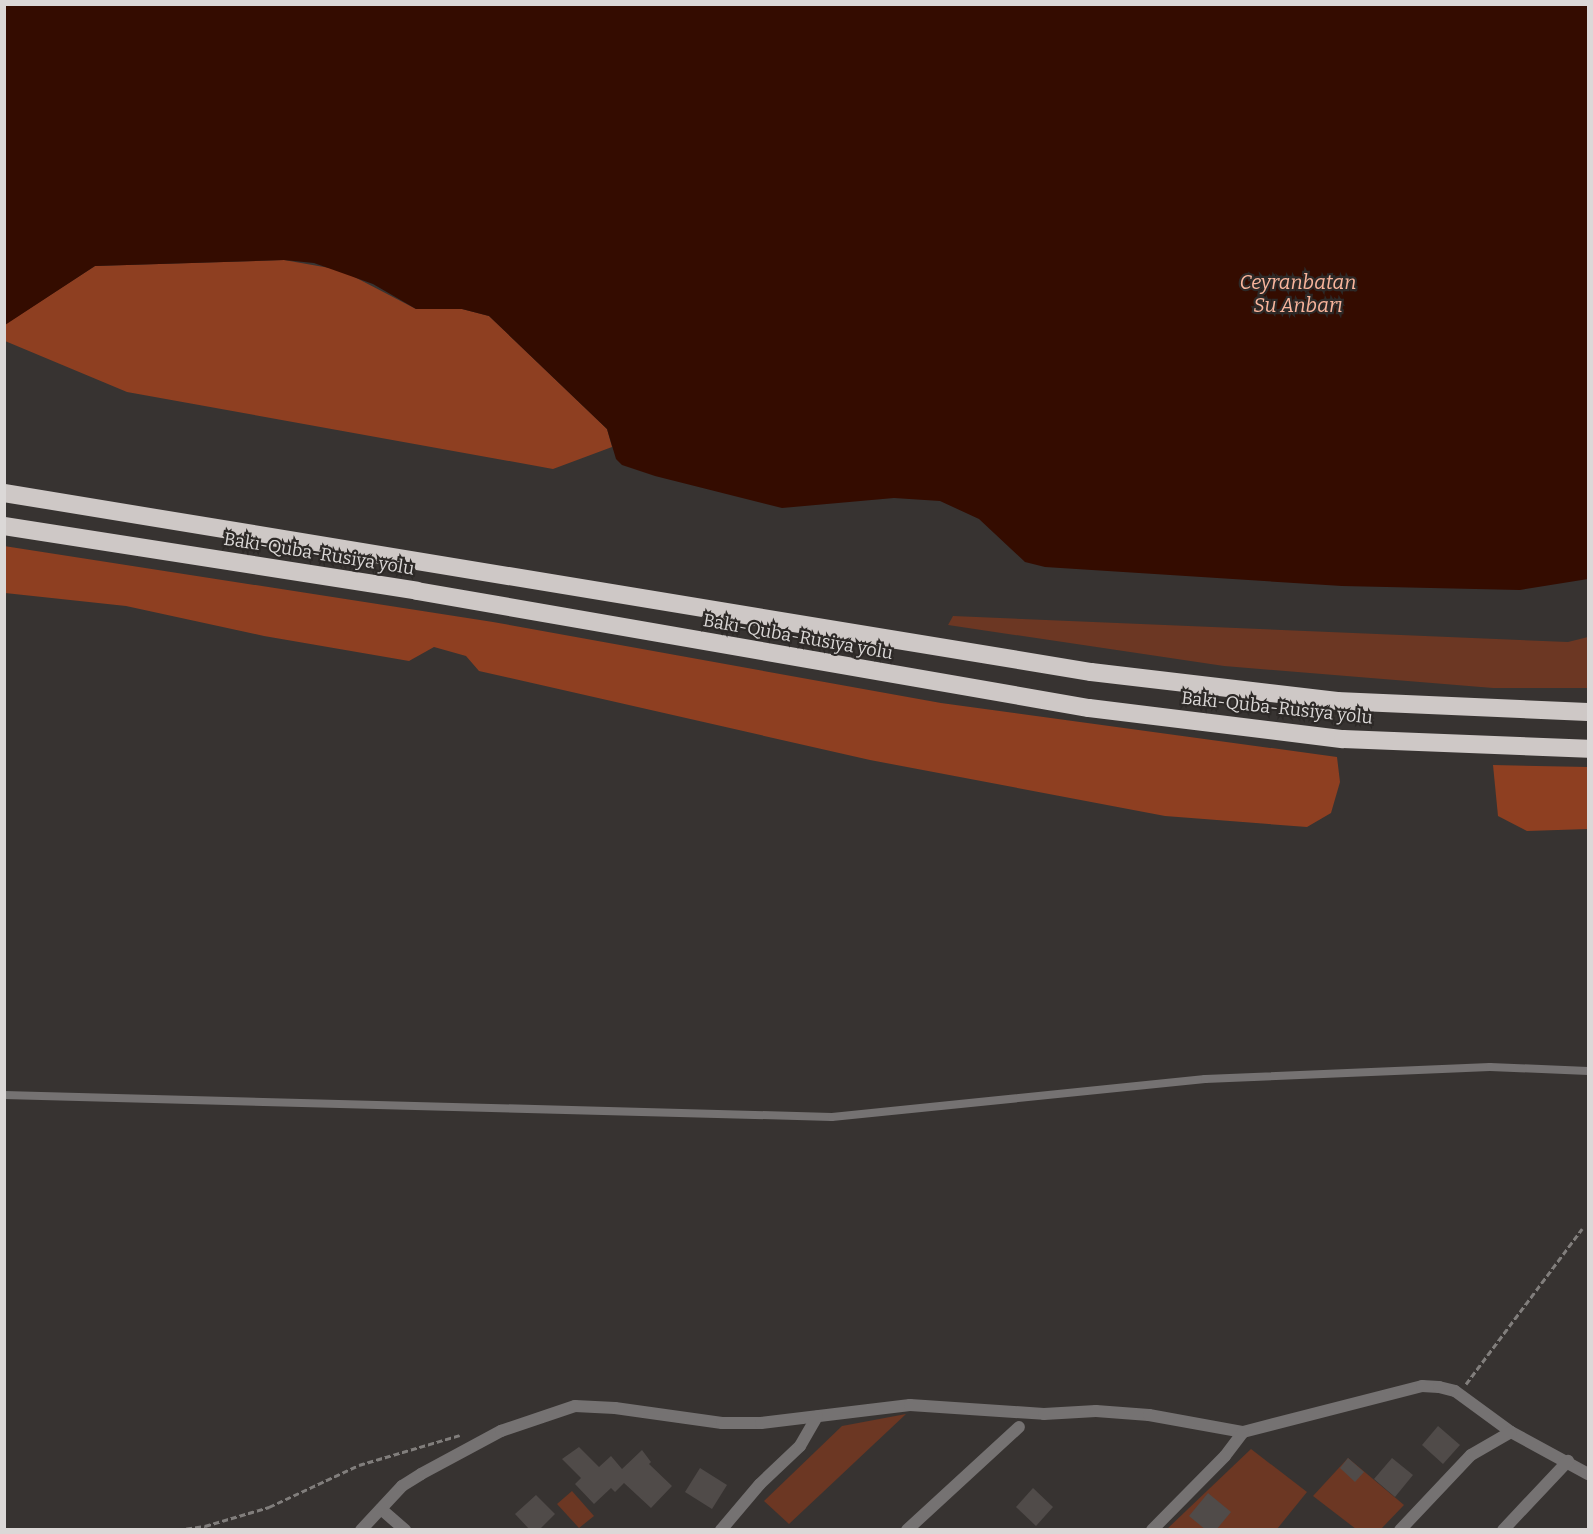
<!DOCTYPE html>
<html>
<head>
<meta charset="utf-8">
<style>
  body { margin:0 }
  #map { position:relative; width:1593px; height:1534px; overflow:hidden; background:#373331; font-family:Bitter,serif }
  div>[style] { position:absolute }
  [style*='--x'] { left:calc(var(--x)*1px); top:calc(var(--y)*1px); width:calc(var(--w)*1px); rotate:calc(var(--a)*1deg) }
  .green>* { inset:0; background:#6c3723 }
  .forest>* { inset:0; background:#8e3f21 }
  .water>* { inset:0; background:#340c00 }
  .building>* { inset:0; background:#504b49 }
  .path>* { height:3px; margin-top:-1.5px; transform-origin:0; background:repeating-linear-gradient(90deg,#817e7c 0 6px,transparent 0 9px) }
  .lane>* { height:8px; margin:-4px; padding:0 4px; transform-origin:4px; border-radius:4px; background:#757272 }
  .street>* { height:12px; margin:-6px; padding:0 6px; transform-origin:6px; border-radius:6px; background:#757272 }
  .highway>* { height:18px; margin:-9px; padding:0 9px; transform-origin:9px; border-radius:9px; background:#cec8c6 }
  span { translate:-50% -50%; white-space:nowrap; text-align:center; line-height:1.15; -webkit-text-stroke:4.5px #2d2927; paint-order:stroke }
  .street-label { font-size:18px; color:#dbd8d7 }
  .water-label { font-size:20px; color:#f9b59c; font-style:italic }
  .frame { position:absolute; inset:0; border:6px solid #dbd8d7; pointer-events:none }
</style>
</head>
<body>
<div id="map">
  <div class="green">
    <i style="clip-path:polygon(953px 616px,1568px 642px,1588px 637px,1588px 688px,1493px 688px,1224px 666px,948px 625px)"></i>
    <i style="clip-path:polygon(906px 1414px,789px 1524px,764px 1501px,842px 1426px)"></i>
    <i style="clip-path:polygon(1251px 1449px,1307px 1492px,1277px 1529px,1166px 1530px)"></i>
    <i style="clip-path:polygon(1348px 1458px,1404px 1505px,1381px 1529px,1356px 1529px,1313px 1496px)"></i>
    <i style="clip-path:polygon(572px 1491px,594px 1516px,579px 1528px,557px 1504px)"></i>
  </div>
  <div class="forest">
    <i style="clip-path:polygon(284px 260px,341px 270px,416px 309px,462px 309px,489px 316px,607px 429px,612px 447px,553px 469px,127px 392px,5px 341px,4px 325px,95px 266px)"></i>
    <i style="clip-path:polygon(4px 546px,493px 622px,941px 703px,1337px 757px,1340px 782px,1331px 813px,1307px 827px,1165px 816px,870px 760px,479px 671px,466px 656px,434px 647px,409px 661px,264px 636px,126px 606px,5px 593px)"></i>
    <i style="clip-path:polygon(1493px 765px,1588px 767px,1588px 829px,1527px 831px,1498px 816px)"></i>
  </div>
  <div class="water">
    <i style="clip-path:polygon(5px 4px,1588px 5px,1588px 579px,1520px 590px,1342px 586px,1045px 567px,1025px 562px,979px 519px,940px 501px,894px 498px,782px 508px,655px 476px,622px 465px,616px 459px,607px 429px,489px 316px,462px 309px,416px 309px,373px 284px,314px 263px,284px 260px,95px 266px,5px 325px)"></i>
  </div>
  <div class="building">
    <i style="clip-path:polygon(1438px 1426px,1460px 1445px,1443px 1464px,1422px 1445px)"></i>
    <i style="clip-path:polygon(579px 1447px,599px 1467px,611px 1456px,622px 1469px,642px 1450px,651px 1462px,649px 1464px,672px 1486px,651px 1508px,624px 1483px,615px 1492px,611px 1488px,594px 1504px,575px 1484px,581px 1478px,562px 1459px)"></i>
    <i style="clip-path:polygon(1348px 1458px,1364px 1472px,1355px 1482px,1340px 1468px)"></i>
    <i style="clip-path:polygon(1392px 1458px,1413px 1475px,1395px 1497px,1374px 1479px)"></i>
    <i style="clip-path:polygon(700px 1468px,727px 1485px,712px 1509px,685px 1492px)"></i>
    <i style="clip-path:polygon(1033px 1488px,1053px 1507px,1036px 1526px,1016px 1507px)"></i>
    <i style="clip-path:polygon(1208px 1493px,1231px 1512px,1216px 1530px,1206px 1530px,1189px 1516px)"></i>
    <i style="clip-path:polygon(536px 1495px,555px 1514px,539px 1530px,530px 1530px,515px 1514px)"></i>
  </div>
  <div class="path">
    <i style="--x:1466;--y:1384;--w:194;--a:-53.2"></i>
    <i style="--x:177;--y:1530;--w:28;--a:-8"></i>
    <i style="--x:205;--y:1526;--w:67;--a:-16.5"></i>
    <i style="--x:269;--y:1507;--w:99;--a:-25"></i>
    <i style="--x:359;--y:1465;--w:105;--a:-16.5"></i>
  </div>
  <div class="lane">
    <i style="--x:4;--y:1095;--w:828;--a:1.52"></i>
    <i style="--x:832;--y:1117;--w:375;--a:-5.8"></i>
    <i style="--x:1205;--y:1079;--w:285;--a:-2.4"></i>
    <i style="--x:1490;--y:1067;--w:98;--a:2.3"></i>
  </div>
  <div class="street">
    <i style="--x:381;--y:1509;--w:32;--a:41"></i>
    <i style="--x:361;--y:1530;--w:60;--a:-47"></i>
    <i style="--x:402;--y:1486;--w:22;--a:-32"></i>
    <i style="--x:421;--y:1474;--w:91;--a:-28.3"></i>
    <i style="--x:501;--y:1431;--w:78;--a:-18.7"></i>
    <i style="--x:575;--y:1406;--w:40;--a:2.9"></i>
    <i style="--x:615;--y:1408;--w:108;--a:8"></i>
    <i style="--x:722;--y:1423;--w:39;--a:0"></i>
    <i style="--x:761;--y:1423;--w:150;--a:-6.9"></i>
    <i style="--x:910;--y:1405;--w:134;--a:3.8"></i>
    <i style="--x:1044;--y:1414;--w:52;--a:-3.3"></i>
    <i style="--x:1096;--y:1411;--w:53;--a:4.3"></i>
    <i style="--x:1149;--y:1415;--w:96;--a:10.3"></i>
    <i style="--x:1243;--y:1432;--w:185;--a:-14.4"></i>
    <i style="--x:1422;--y:1386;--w:17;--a:3"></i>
    <i style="--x:1439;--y:1387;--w:16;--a:14"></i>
    <i style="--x:1455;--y:1391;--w:69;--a:36.2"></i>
    <i style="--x:1511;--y:1432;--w:88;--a:28.6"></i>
    <i style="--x:721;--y:1530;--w:60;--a:-49.7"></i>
    <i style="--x:760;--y:1484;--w:55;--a:-43.5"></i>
    <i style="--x:800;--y:1446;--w:34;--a:-60"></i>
    <i style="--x:907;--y:1530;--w:152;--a:-42.6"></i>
    <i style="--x:1152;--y:1530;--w:104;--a:-45.4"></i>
    <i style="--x:1225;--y:1456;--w:30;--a:-53"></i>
    <i style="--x:1400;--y:1530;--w:103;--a:-46.6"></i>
    <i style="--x:1471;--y:1455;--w:46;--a:-29.9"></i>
    <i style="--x:1503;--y:1530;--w:95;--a:-46.7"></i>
  </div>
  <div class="highway">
    <i style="--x:4;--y:493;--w:1102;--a:9.35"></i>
    <i style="--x:1091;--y:672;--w:248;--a:6.7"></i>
    <i style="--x:1337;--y:701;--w:251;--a:2.5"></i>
    <i style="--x:4;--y:526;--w:418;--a:8.9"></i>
    <i style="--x:417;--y:591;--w:682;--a:9.88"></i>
    <i style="--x:1089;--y:708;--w:256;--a:7"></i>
    <i style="--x:1343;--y:739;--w:245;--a:2.3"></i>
  </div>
  <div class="street-label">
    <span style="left:319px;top:554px;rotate:9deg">Bakı-Quba-Rusiya yolu</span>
    <span style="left:798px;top:637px;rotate:10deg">Bakı-Quba-Rusiya yolu</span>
    <span style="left:1277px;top:708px;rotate:6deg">Bakı-Quba-Rusiya yolu</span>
  </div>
  <div class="water-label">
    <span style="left:1298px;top:294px">Ceyranbatan<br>Su Anbarı</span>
  </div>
  <div class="frame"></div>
</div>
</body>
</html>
